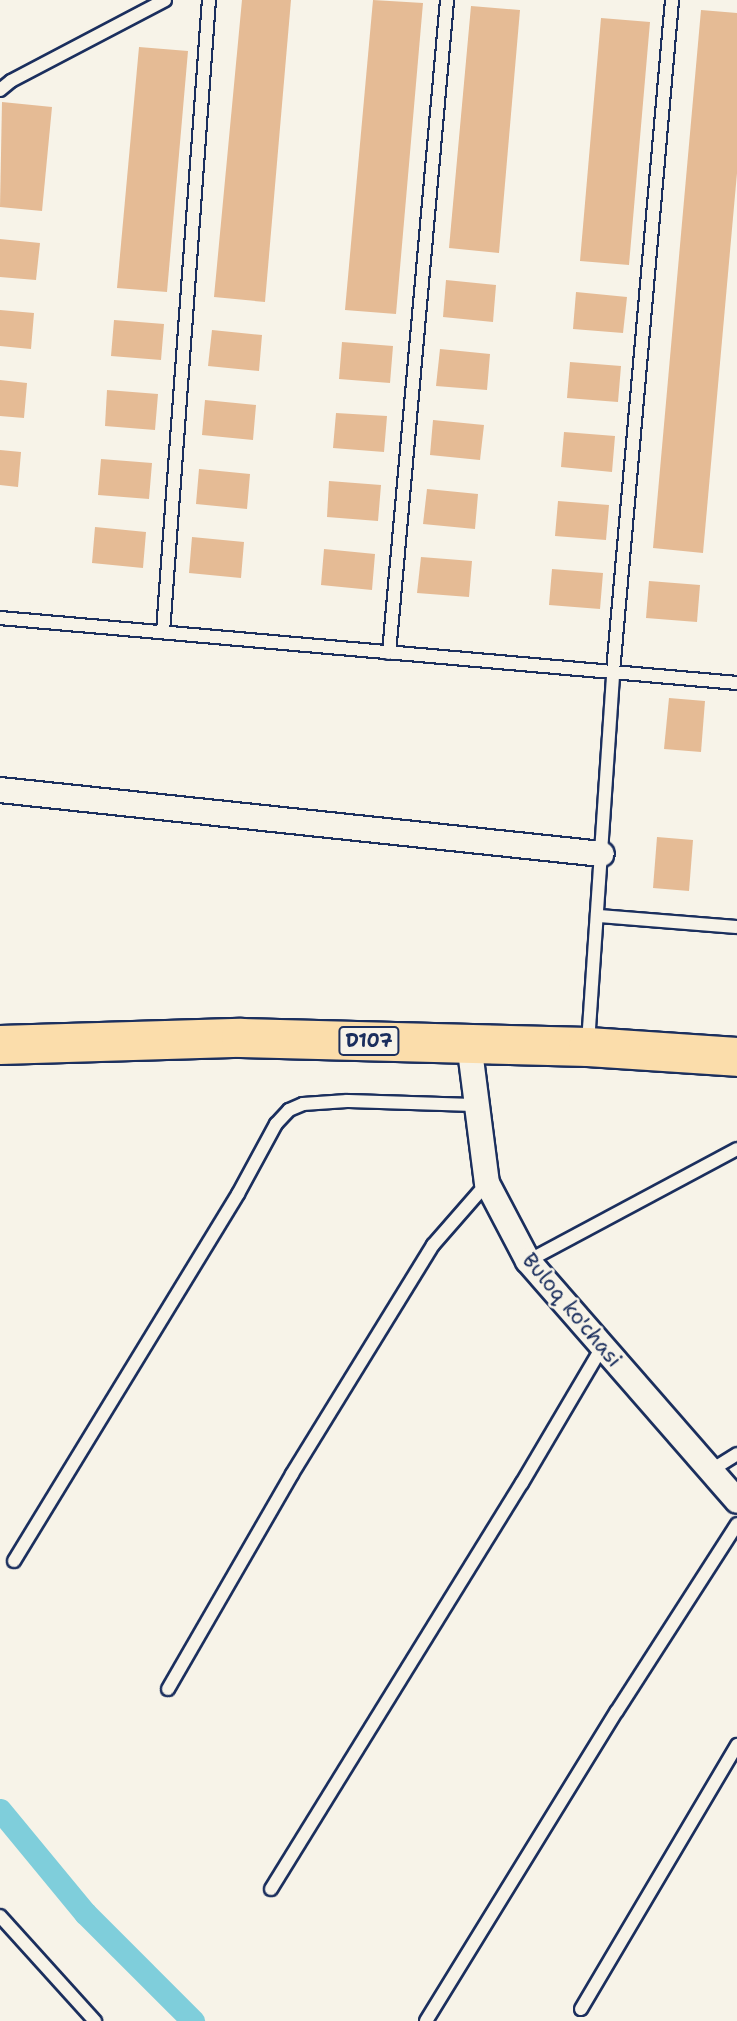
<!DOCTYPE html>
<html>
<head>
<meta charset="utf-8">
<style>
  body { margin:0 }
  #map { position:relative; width:737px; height:2021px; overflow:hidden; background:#f7f3e8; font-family:"Shantell Sans",sans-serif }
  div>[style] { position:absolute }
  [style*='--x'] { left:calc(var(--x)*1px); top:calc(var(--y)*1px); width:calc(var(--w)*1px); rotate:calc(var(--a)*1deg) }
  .canal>* { height:23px; margin:-11.5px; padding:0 11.5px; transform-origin:11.5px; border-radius:11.5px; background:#7fcedb }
  .building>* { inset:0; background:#e5bb95 }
  .roads { filter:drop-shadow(2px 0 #1b2f5e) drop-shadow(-2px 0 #1b2f5e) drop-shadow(0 2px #1b2f5e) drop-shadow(0 -2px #1b2f5e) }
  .service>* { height:12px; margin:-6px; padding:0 6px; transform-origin:6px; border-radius:6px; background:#f7f3e8 }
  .minor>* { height:24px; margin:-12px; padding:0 12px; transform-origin:12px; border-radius:12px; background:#f7f3e8 }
  .primary>* { height:38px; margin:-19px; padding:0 19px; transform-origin:19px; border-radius:19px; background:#fbddab }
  span { translate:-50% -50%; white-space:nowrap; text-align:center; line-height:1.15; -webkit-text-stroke:5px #f7f3e8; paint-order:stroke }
  .shield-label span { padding:2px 5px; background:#f7f3e8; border:2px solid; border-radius:5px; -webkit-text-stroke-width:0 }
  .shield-label { font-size:19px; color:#1b2f5e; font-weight:700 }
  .street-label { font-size:21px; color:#1b2f5e }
</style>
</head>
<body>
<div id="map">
  <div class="canal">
    <i style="--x:0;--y:1810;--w:134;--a:50.5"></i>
    <i style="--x:85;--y:1913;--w:153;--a:45"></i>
  </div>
  <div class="building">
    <i style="clip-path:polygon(242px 0,291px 0,265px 302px,214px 297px)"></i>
    <i style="clip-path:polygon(373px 0,423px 3px,396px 314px,345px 310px)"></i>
    <i style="clip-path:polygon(471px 6px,520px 10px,499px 253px,449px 248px)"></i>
    <i style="clip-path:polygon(701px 10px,737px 13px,737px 173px,703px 553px,653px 548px)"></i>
    <i style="clip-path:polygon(601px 18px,650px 22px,629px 265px,580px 261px)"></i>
    <i style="clip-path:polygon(139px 47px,188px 51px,167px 292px,117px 288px)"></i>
    <i style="clip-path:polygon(2px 102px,52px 107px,42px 211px,0 207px)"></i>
    <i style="clip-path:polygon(0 239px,40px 243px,36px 280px,0 277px)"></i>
    <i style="clip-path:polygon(446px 280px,496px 285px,493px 322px,443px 317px)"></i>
    <i style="clip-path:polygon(576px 292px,627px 297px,623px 333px,573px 329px)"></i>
    <i style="clip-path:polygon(0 310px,34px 313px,31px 349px,0 346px)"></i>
    <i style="clip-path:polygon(114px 320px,164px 324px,161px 360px,111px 356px)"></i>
    <i style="clip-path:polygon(212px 330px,262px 335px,259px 371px,208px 366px)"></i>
    <i style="clip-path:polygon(342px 342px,393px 346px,390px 383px,339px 379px)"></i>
    <i style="clip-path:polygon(440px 349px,490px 354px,487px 390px,436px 386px)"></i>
    <i style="clip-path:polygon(570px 362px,621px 366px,618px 402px,567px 398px)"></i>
    <i style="clip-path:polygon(0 380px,27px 383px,24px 418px,0 416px)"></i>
    <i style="clip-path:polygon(107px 390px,158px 394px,155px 430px,105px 426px)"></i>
    <i style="clip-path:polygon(205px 400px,256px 405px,253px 440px,202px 435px)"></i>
    <i style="clip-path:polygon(336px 413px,387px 416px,384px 452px,333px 448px)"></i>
    <i style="clip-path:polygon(433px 420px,484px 425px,480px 460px,430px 455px)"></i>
    <i style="clip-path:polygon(564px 432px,615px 436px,612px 472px,561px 467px)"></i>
    <i style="clip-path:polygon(0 450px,21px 452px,18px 487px,0 485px)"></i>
    <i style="clip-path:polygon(101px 459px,152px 463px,149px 499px,98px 495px)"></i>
    <i style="clip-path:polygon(199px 469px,250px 474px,247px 509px,196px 504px)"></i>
    <i style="clip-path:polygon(329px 481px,381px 485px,378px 521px,327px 517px)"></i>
    <i style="clip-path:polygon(427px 489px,478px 494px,475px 529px,423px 524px)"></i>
    <i style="clip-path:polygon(558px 501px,609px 505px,606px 540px,555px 536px)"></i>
    <i style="clip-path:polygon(95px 527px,146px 532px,143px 568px,92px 563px)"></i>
    <i style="clip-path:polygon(192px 537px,244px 542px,241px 578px,189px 573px)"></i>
    <i style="clip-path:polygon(324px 549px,375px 554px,372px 590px,321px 585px)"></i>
    <i style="clip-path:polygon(421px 557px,472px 561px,469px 597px,417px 593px)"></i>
    <i style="clip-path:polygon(552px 569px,603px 573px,600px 609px,549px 605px)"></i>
    <i style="clip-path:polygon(649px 581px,700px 585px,697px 622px,646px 618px)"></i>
    <i style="clip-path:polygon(669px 698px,705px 701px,701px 752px,664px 749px)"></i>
    <i style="clip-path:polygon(657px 837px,693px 840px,689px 891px,653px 888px)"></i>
  </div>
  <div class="roads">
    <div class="service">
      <i style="--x:0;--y:90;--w:14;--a:-39"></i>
      <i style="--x:11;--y:81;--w:174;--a:-27.7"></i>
      <i style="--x:0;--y:618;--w:740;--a:5.04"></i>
      <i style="--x:163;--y:632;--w:634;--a:-85.84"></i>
      <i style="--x:389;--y:653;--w:656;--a:-84.92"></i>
      <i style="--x:599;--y:916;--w:138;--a:4.6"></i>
      <i style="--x:588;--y:1043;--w:372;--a:-86.1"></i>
      <i style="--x:613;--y:672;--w:675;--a:-84.98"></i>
      <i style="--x:528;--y:1261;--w:237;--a:-28.2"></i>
      <i style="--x:710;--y:1471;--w:32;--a:-32"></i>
      <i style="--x:14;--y:1561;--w:430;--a:-58.6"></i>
      <i style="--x:238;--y:1194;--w:80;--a:-61.5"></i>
      <i style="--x:276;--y:1124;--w:19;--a:-47"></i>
      <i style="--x:289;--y:1110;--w:15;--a:-23"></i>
      <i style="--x:303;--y:1104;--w:44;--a:-3.9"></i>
      <i style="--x:347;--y:1101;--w:128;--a:1.8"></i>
      <i style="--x:168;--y:1689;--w:248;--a:-60"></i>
      <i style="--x:292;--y:1474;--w:269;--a:-58.4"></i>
      <i style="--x:433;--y:1245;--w:82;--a:-48.9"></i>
      <i style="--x:271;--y:1889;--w:477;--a:-58.3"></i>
      <i style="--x:522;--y:1483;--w:158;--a:-59.5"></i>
      <i style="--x:0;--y:1916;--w:142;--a:47.9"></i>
      <i style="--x:581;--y:2009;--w:307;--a:-59.4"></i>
      <i style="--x:426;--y:2021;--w:364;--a:-58.4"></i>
      <i style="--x:617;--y:1711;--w:222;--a:-57.3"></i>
    </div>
    <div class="minor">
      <i style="--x:0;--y:790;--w:605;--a:6.07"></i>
      <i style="--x:469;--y:1043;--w:141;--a:82.7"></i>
      <i style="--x:487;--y:1183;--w:88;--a:62.3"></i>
      <i style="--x:528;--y:1261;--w:318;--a:48.9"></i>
    </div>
    <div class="primary">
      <i style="--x:0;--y:1045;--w:241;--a:-1.7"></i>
      <i style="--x:241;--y:1038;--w:347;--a:1.5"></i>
      <i style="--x:588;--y:1047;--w:149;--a:3.8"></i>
    </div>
  </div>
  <div class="shield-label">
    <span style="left:369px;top:1041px">D107</span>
  </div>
  <div class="street-label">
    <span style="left:572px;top:1310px;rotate:50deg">Buloq ko'chasi</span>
  </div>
</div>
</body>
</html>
